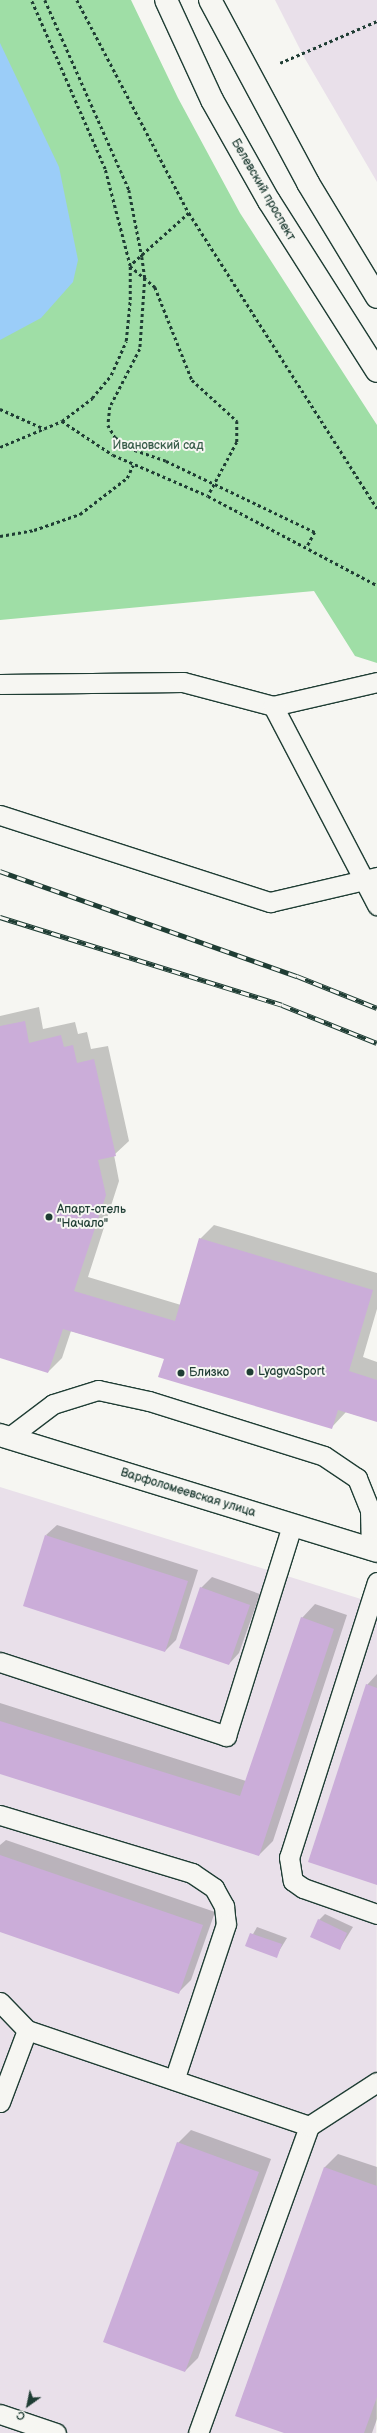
<!DOCTYPE html>
<html>
<head>
<meta charset="utf-8">
<style>
  body { margin:0 }
  #map { position:relative; width:377px; height:2433px; overflow:hidden; background:#f6f6f2; font-family:"Balsamiq Sans",sans-serif }
  div>[style] { position:absolute }
  [style*='--x'] { left:calc(var(--x)*1px); top:calc(var(--y)*1px); width:calc(var(--w)*1px); rotate:calc(var(--a)*1deg) }
  .built>* { inset:0; background:#e9e0ea }
  .green>* { inset:0; background:#9fdea6 }
  .water>* { inset:0; background:#9bcdf8 }
  .shadow>* { inset:0; background:#0003 }
  .building>* { inset:0; background:#cbadd9 }
  .path>* { height:2.5px; margin-top:-1.25px; transform-origin:0; background:repeating-linear-gradient(90deg,#1f3d34 0 3px,transparent 0 6px) }
  .roads { filter:drop-shadow(1px 0 #1f3d34) drop-shadow(-1px 0 #1f3d34) drop-shadow(0 1px #1f3d34) drop-shadow(0 -1px #1f3d34) }
  .service>* { height:19px; margin:-9.5px; padding:0 9.5px; transform-origin:9.5px; border-radius:9.5px; background:#f6f6f2 }
  .minor>* { height:22px; margin:-11px; padding:0 11px; transform-origin:11px; border-radius:11px; background:#f6f6f2 }
  .tertiary>* { height:22px; margin:-11px; padding:0 11px; transform-origin:11px; border-radius:11px; background:#f6f6f2 }
  .rail>* { height:4.5px; margin-top:-2.25px; transform-origin:0; background:repeating-linear-gradient(90deg,#f6f6f2 0 9px,#1f3d34 0 18px); box-sizing:border-box; border-block:1px solid #1f3d34 }
  .dots>* { width:11px; height:11px; translate:-50% -50%; box-sizing:border-box; border:2px solid #f6f6f2; border-radius:50% }
  span { translate:-50% -50%; white-space:nowrap; text-align:center; line-height:1.15; -webkit-text-stroke:4px #f6f6f2; paint-order:stroke }
  .street-label { font-size:12px; color:#1f3d34 }
  .park-label { font-size:12px; color:#395d4b }
  .poi-label { font-size:12px; color:#1f3d34 }
  .left { translate:0 -50%; text-align:left }
  .north { position:absolute; left:8px; top:2385px; width:40px; height:40px; -webkit-text-stroke:3px #f6f6f2; paint-order:stroke; rotate:213deg; font-size:11px; font-weight:700; line-height:16px; text-align:center; color:#1f3d34 }
  .north::after { content:''; display:block; margin:auto; width:14px; height:18px; background:#1f3d34; clip-path:polygon(50% 0,100% 100%,50% 72%,0 100%) }
</style>
</head>
<body>
<div id="map">
  <div class="built">
    <i style="clip-path:polygon(275px 0,377px 0,377px 182px,304px 57px)"></i>
    <i style="clip-path:polygon(0 1487px,377px 1604px,376px 2433px,0 2433px)"></i>
  </div>
  <div class="green">
    <i style="clip-path:polygon(0 0,131px 0,178px 98px,240px 213px,377px 425px,377px 663px,355px 656px,314px 591px,0 620px)"></i>
  </div>
  <div class="water">
    <i style="clip-path:polygon(0 43px,59px 167px,78px 260px,73px 282px,41px 318px,0 340px)"></i>
  </div>
  <div class="shadow">
    <i style="clip-path:polygon(39px 1007px,43px 1029px,75px 1022px,78px 1034px,87px 1032px,91px 1049px,108px 1046px,129px 1141px,114px 1155px,119px 1181px,88px 1277px,181px 1305px,200px 1239px,214px 1225px,377px 1273px,377px 1309px,363px 1357px,377px 1362px,377px 1421px,346px 1412px,332px 1427px,165px 1358px,71px 1331px,62px 1358px,48px 1372px,0 1356px,0 1016px)"></i>
    <i style="clip-path:polygon(57px 1525px,198px 1570px,176px 1640px,165px 1651px,46px 1535px)"></i>
    <i style="clip-path:polygon(212px 1577px,260px 1594px,239px 1653px,229px 1664px,201px 1588px)"></i>
    <i style="clip-path:polygon(315px 1604px,347px 1615px,273px 1841px,259px 1855px,0 1772px,0 1703px,246px 1781px,302px 1618px)"></i>
    <i style="clip-path:polygon(377px 1674px,377px 1884px,367px 1685px)"></i>
    <i style="clip-path:polygon(6px 1840px,215px 1912px,191px 1980px,178px 1993px,0 1931px,0 1845px)"></i>
    <i style="clip-path:polygon(325px 1914px,353px 1927px,340px 1948px,319px 1920px)"></i>
    <i style="clip-path:polygon(257px 1927px,287px 1938px,276px 1956px,247px 1945px)"></i>
    <i style="clip-path:polygon(191px 2130px,271px 2159px,198px 2358px,185px 2371px,178px 2143px)"></i>
    <i style="clip-path:polygon(338px 2154px,377px 2167px,377px 2419px,372px 2433px,287px 2433px,236px 2415px,325px 2167px)"></i>
  </div>
  <div class="building">
    <i style="clip-path:polygon(25px 1021px,29px 1043px,61px 1035px,64px 1047px,73px 1045px,77px 1063px,94px 1059px,116px 1156px,98px 1160px,106px 1195px,74px 1291px,175px 1321px,199px 1238px,373px 1290px,349px 1371px,377px 1380px,377px 1422px,338px 1410px,332px 1429px,158px 1377px,164px 1359px,63px 1329px,48px 1373px,0 1358px,0 1026px)"></i>
    <i style="clip-path:polygon(45px 1535px,188px 1581px,165px 1652px,23px 1606px)"></i>
    <i style="clip-path:polygon(200px 1587px,250px 1605px,229px 1665px,179px 1648px)"></i>
    <i style="clip-path:polygon(301px 1617px,334px 1629px,259px 1856px,0 1774px,0 1721px,240px 1796px)"></i>
    <i style="clip-path:polygon(366px 1684px,377px 1688px,377px 1885px,308px 1862px)"></i>
    <i style="clip-path:polygon(0 1855px,203px 1925px,179px 1994px,0 1932px)"></i>
    <i style="clip-path:polygon(318px 1919px,347px 1933px,340px 1950px,310px 1937px)"></i>
    <i style="clip-path:polygon(250px 1933px,282px 1944px,277px 1958px,245px 1946px)"></i>
    <i style="clip-path:polygon(177px 2142px,259px 2172px,185px 2372px,103px 2342px)"></i>
    <i style="clip-path:polygon(324px 2167px,377px 2186px,377px 2397px,364px 2433px,284px 2433px,235px 2416px)"></i>
  </div>
  <div class="path">
    <i style="--x:45;--y:0;--w:208;--a:66.1"></i>
    <i style="--x:129;--y:190;--w:68;--a:79"></i>
    <i style="--x:142;--y:257;--w:21;--a:82"></i>
    <i style="--x:145;--y:278;--w:71;--a:94"></i>
    <i style="--x:140;--y:349;--w:65;--a:117.3"></i>
    <i style="--x:110;--y:407;--w:18;--a:96"></i>
    <i style="--x:108;--y:425;--w:14;--a:60"></i>
    <i style="--x:115;--y:437;--w:18;--a:38"></i>
    <i style="--x:129;--y:448;--w:39;--a:19"></i>
    <i style="--x:166;--y:461;--w:165;--a:25.5"></i>
    <i style="--x:315;--y:532;--w:17;--a:118"></i>
    <i style="--x:77;--y:0;--w:241;--a:62.3"></i>
    <i style="--x:189;--y:213;--w:350;--a:57.5"></i>
    <i style="--x:280;--y:63;--w:106;--a:-23.4"></i>
    <i style="--x:189;--y:213;--w:79;--a:138.1"></i>
    <i style="--x:130;--y:266;--w:33;--a:40"></i>
    <i style="--x:155;--y:287;--w:100;--a:68.3"></i>
    <i style="--x:192;--y:380;--w:61;--a:42.3"></i>
    <i style="--x:237;--y:421;--w:21;--a:90"></i>
    <i style="--x:237;--y:442;--w:61;--a:118.2"></i>
    <i style="--x:0;--y:409;--w:49;--a:24"></i>
    <i style="--x:62;--y:421;--w:61;--a:33.7"></i>
    <i style="--x:113;--y:455;--w:103;--a:23.3"></i>
    <i style="--x:208;--y:496;--w:191;--a:27.8"></i>
    <i style="--x:0;--y:447;--w:67;--a:-22.8"></i>
    <i style="--x:62;--y:421;--w:38;--a:-37"></i>
    <i style="--x:92;--y:398;--w:30;--a:-50"></i>
    <i style="--x:111;--y:375;--w:37;--a:-66"></i>
    <i style="--x:126;--y:341;--w:41;--a:-84.4"></i>
    <i style="--x:130;--y:300;--w:34;--a:-90"></i>
    <i style="--x:130;--y:266;--w:100;--a:-104.5"></i>
    <i style="--x:105;--y:169;--w:184;--a:-113.6"></i>
    <i style="--x:0;--y:536;--w:35;--a:-10"></i>
    <i style="--x:34;--y:530;--w:49;--a:-19.2"></i>
    <i style="--x:80;--y:514;--w:59;--a:-37.5"></i>
    <i style="--x:127;--y:478;--w:14;--a:-65"></i>
  </div>
  <div class="roads">
    <div class="service">
      <i style="--x:0;--y:684;--w:183;--a:-0.6"></i>
      <i style="--x:183;--y:682;--w:93;--a:14.9"></i>
      <i style="--x:273;--y:706;--w:107;--a:-13"></i>
      <i style="--x:273;--y:706;--w:225;--a:62.4"></i>
      <i style="--x:0;--y:815;--w:284;--a:17.9"></i>
      <i style="--x:270;--y:902;--w:110;--a:-13.2"></i>
      <i style="--x:8;--y:1438;--w:56;--a:-37.1"></i>
      <i style="--x:53;--y:1404;--w:47;--a:-17.3"></i>
      <i style="--x:98;--y:1390;--w:52;--a:12.2"></i>
      <i style="--x:149;--y:1401;--w:183;--a:17.4"></i>
      <i style="--x:324;--y:1456;--w:40;--a:34"></i>
      <i style="--x:357;--y:1478;--w:35;--a:68"></i>
      <i style="--x:370;--y:1510;--w:40;--a:88.6"></i>
      <i style="--x:377;--y:1582;--w:289;--a:107.7"></i>
      <i style="--x:289;--y:1857;--w:24;--a:81"></i>
      <i style="--x:293;--y:1881;--w:12;--a:35"></i>
      <i style="--x:303;--y:1888;--w:78;--a:19.4"></i>
      <i style="--x:0;--y:1662;--w:238;--a:18.1"></i>
      <i style="--x:226;--y:1736;--w:221;--a:-72.6"></i>
      <i style="--x:0;--y:1815;--w:201;--a:16.8"></i>
      <i style="--x:192;--y:1873;--w:27;--a:34"></i>
      <i style="--x:214;--y:1888;--w:21;--a:61"></i>
      <i style="--x:224;--y:1906;--w:18;--a:84"></i>
      <i style="--x:226;--y:1924;--w:164;--a:108.4"></i>
      <i style="--x:0;--y:2002;--w:39;--a:46"></i>
      <i style="--x:27;--y:2030;--w:77;--a:110.6"></i>
      <i style="--x:27;--y:2030;--w:298;--a:18.8"></i>
      <i style="--x:0;--y:2414;--w:59;--a:18.7"></i>
      <i style="--x:198;--y:2433;--w:326;--a:-70.1"></i>
      <i style="--x:309;--y:2126;--w:81;--a:-32.9"></i>
    </div>
    <div class="minor">
      <i style="--x:210;--y:0;--w:208;--a:61.8"></i>
      <i style="--x:308;--y:183;--w:133;--a:58.8"></i>
      <i style="--x:0;--y:1435;--w:394;--a:17.1"></i>
    </div>
    <div class="tertiary">
      <i style="--x:166;--y:0;--w:110;--a:65.3"></i>
      <i style="--x:212;--y:100;--w:116;--a:60.6"></i>
      <i style="--x:269;--y:201;--w:201;--a:57.6"></i>
    </div>
  </div>
  <div class="rail">
    <i style="--x:0;--y:871;--w:315;--a:19.5"></i>
    <i style="--x:297;--y:976;--w:86;--a:21.8"></i>
    <i style="--x:0;--y:917;--w:295;--a:17.3"></i>
    <i style="--x:282;--y:1005;--w:102;--a:21.8"></i>
  </div>
  <div class="dots">
    <i style="left:49px;top:1217px;background:#1f3d34"></i>
    <i style="left:250px;top:1372px;background:#1f3d34"></i>
    <i style="left:181px;top:1373px;background:#1f3d34"></i>
  </div>
  <div class="street-label">
    <span style="left:263px;top:190px;rotate:60deg">Белевский проспект</span>
    <span style="left:188px;top:1493px;rotate:17deg">Варфоломеевская улица</span>
  </div>
  <div class="park-label">
    <span style="left:158px;top:446px">Ивановский сад</span>
  </div>
  <div class="poi-label">
    <span class="left" style="left:57px;top:1217px">Апарт-отель<br>"Начало"</span>
    <span class="left" style="left:258px;top:1372px">LyagvaSport</span>
    <span class="left" style="left:189px;top:1373px">Близко</span>
  </div>
  <div class="north">С</div>
</div>
</body>
</html>
